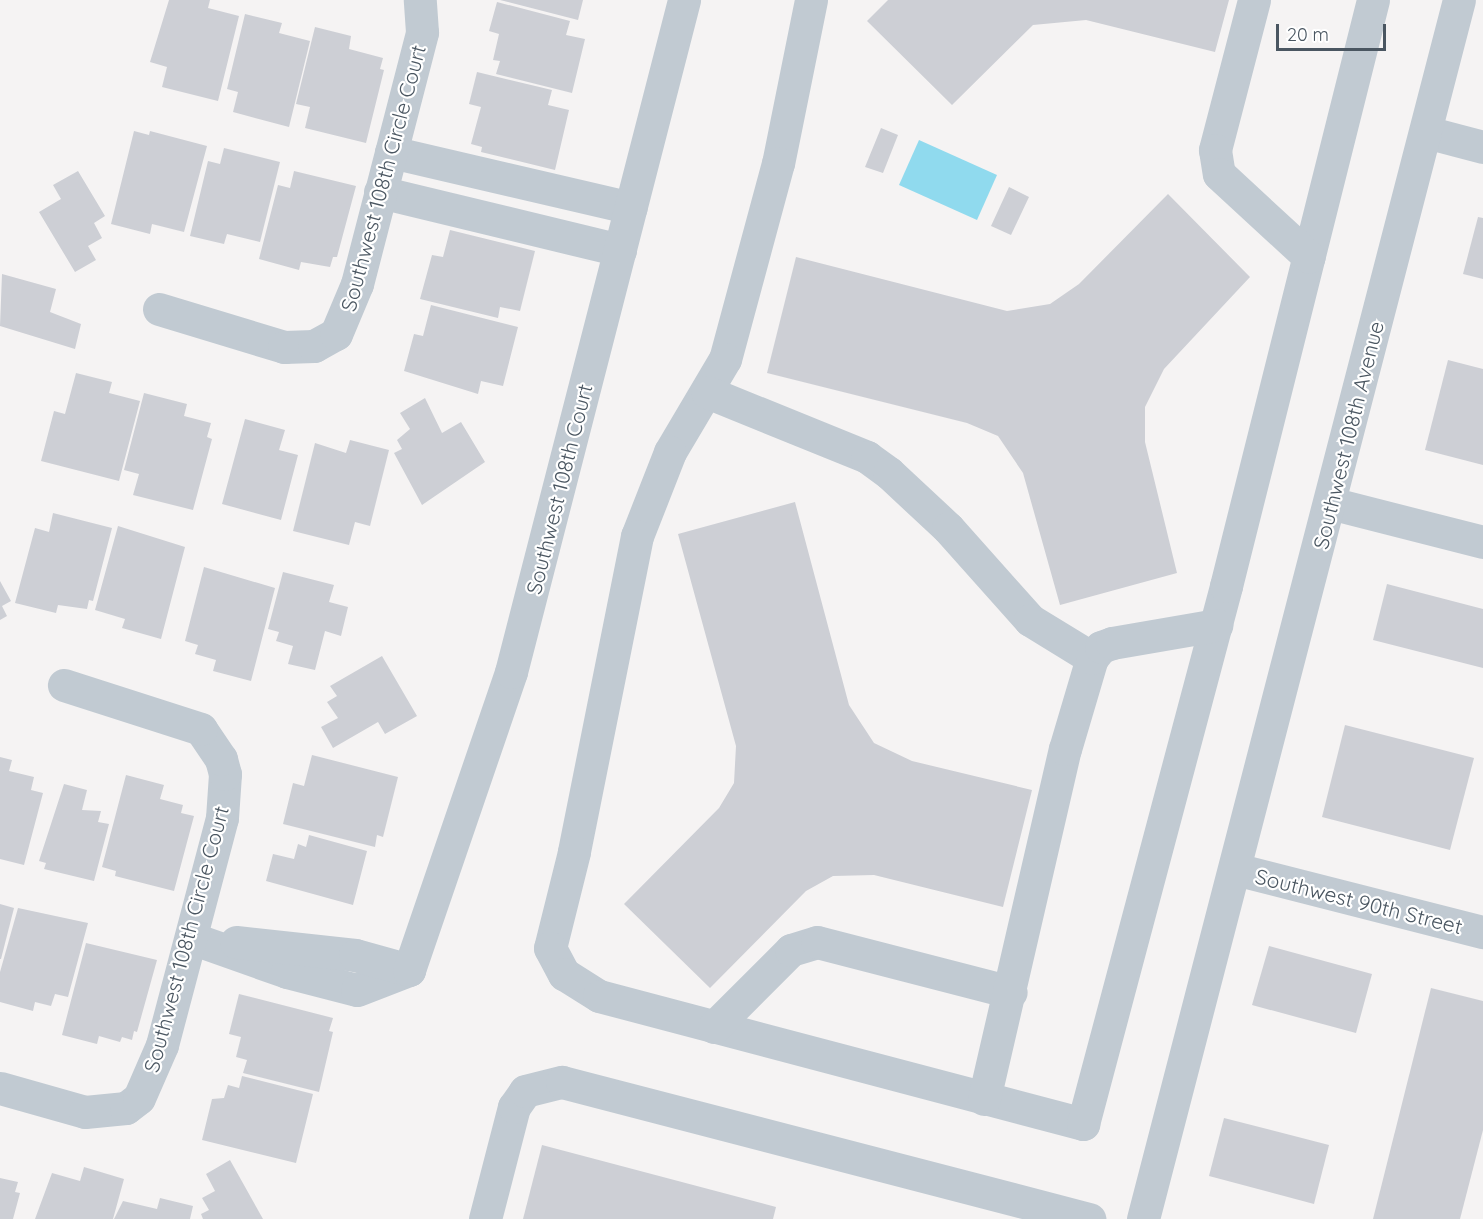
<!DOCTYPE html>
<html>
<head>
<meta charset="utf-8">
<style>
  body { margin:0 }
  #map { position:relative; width:1483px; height:1219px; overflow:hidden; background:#f5f3f3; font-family:Quicksand,sans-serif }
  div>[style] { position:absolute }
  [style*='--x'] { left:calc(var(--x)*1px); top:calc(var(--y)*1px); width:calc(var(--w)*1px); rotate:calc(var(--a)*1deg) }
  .water>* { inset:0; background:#90daee }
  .building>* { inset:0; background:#cdcfd5 }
  .minor>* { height:33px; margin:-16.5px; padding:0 16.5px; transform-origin:16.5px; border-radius:16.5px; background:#c1cad2 }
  span { translate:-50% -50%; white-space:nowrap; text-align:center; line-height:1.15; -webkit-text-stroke:4.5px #fff; paint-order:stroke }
  .street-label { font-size:21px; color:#4a5661 }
  .scale { position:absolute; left:1276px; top:24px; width:110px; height:27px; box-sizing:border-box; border:3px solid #4a5661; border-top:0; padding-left:8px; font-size:18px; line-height:21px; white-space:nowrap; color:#4a5661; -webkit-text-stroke:4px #fff; paint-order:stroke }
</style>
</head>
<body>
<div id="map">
  <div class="water">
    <i style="clip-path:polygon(919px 140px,997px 175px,977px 220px,899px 185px)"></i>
  </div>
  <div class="building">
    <i style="clip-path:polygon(169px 0,210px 0,208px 8px,239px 16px,218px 101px,162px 87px,167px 67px,150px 62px)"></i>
    <i style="clip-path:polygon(500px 0,583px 0,578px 20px)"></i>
    <i style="clip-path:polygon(888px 0,1229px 0,1215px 52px,1086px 20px,1033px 25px,952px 105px,867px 21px)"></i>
    <i style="clip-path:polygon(497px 2px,570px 21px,566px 35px,585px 39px,572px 93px,496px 74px,500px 61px,493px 60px,499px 34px,489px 31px)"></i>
    <i style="clip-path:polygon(245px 14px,282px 23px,279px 33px,310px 41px,289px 127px,233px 112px,238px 92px,227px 89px)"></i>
    <i style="clip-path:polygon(315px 27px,351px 36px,349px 49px,383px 58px,380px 69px,384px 70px,366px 143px,305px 128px,310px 107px,296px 104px)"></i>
    <i style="clip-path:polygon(477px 72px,552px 90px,548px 105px,569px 110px,555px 170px,481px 152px,482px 147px,471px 144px,481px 107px,469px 104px)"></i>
    <i style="clip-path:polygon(881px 128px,898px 135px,883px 173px,865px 167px)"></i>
    <i style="clip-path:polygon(134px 131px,149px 135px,150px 131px,207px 146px,184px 232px,152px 224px,150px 234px,111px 224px)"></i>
    <i style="clip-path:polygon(224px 148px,280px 162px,260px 242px,227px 234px,224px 244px,190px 236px,208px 161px,220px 164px)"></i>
    <i style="clip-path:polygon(78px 171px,105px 216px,94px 223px,102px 238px,88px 246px,96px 260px,75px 272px,39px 212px,61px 199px,53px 185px)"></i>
    <i style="clip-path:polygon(294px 171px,356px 186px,337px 257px,333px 257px,330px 267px,301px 262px,299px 270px,259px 259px,278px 185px,290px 188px)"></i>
    <i style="clip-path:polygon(1009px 187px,1029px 197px,1011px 235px,991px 226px)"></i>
    <i style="clip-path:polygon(1168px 194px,1250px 277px,1164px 369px,1145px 407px,1145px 442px,1177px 573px,1060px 605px,1023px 473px,998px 436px,967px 423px,767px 373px,796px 257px,1007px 311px,1050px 304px,1079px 284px)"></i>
    <i style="clip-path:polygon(1478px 217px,1483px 218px,1483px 279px,1463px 274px)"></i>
    <i style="clip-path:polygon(450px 230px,535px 251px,520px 311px,500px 307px,498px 318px,420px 299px,432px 255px,443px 257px)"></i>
    <i style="clip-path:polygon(2px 274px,56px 289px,50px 312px,81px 324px,75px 349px,0 326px)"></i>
    <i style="clip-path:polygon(431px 305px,518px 327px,503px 386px,481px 381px,478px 394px,404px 371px,414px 334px,423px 336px)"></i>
    <i style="clip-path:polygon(1448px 360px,1483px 369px,1483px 465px,1425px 450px)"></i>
    <i style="clip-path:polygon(76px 373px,112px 382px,109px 393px,140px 401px,119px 481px,41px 461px,54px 411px,65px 414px)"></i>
    <i style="clip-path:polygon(144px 393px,187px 404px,184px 416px,211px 423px,207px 437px,212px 439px,193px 510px,133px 495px,139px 474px,124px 470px)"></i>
    <i style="clip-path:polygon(425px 398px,442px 433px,461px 422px,485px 462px,422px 505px,394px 453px,402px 449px,397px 440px,410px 429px,400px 413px)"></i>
    <i style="clip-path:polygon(245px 419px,285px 430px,279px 450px,298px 455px,281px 520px,222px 504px)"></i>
    <i style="clip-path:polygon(350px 440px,389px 450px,370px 526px,355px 522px,349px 545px,293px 531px,315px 443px,346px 453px)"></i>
    <i style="clip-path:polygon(795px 502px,849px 705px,874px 743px,912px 761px,1032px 790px,1003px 907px,874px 875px,833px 876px,806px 891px,710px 988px,624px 904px,719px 808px,734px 783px,736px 746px,678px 534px)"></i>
    <i style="clip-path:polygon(53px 513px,112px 528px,93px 601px,89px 600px,87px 609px,58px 605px,56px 613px,15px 603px,35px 528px,49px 532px)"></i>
    <i style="clip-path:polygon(118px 526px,185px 547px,161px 639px,122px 628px,125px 619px,95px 610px)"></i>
    <i style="clip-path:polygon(204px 567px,275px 588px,251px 681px,213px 671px,216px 660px,195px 654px,198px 645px,185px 641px)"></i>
    <i style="clip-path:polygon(283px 572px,334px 585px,329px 602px,348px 607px,341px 636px,325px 631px,315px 670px,288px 664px,293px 646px,276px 641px,279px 632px,268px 629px)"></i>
    <i style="clip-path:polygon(0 581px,11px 601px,2px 606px,7px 616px,0 620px)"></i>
    <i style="clip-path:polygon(1387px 584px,1483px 609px,1483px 668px,1373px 640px)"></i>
    <i style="clip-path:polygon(382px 656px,417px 716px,385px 734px,378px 722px,333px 748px,321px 727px,338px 718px,327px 702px,337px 696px,330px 686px)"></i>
    <i style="clip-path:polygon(1345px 725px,1474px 758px,1450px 850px,1322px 817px)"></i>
    <i style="clip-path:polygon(312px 755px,398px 777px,383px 837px,377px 835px,375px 847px,283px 824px,293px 783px,304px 786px)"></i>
    <i style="clip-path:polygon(0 757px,12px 760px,9px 771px,34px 777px,31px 790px,43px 793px,24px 865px,0 859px)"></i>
    <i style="clip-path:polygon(126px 775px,164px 785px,160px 799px,183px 805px,181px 813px,194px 816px,174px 891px,115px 876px,116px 871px,102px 867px)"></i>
    <i style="clip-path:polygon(64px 784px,87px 790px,82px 810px,101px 811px,98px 822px,109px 824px,94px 881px,44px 869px,46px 863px,39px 861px)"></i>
    <i style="clip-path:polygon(309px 835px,367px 851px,353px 905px,266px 881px,273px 854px,294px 859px,298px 844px,306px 847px)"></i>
    <i style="clip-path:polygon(0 904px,14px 908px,1px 959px,0 959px)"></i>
    <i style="clip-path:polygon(18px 908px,88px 923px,68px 997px,55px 994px,51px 1006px,35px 1002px,33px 1011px,0 1002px,0 972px)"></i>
    <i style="clip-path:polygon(86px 943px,157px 960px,137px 1032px,134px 1031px,132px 1040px,122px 1037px,120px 1042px,99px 1036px,97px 1044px,62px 1035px)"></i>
    <i style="clip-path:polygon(1269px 946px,1372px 974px,1356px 1033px,1252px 1005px)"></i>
    <i style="clip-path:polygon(1431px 988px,1483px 1001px,1483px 1130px,1460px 1219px,1373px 1219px)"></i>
    <i style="clip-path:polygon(239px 994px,333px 1018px,329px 1031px,333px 1032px,319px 1092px,243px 1073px,247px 1060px,236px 1057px,241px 1037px,229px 1034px)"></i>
    <i style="clip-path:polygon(242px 1076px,313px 1094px,296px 1163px,202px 1140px,212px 1099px,224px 1098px,228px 1085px,239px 1088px)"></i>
    <i style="clip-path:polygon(1224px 1118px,1329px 1145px,1314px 1204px,1209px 1176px)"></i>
    <i style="clip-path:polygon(542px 1145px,776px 1207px,773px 1219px,523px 1219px)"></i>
    <i style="clip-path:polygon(230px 1160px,263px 1219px,203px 1219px,201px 1214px,209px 1210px,202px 1198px,215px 1191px,206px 1174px)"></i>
    <i style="clip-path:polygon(84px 1167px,124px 1179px,113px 1219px,35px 1219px,52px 1173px,80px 1181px)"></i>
    <i style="clip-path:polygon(0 1178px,18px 1182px,15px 1192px,20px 1193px,13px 1219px,0 1219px)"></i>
    <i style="clip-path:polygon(160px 1198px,193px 1206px,190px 1219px,114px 1219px,123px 1201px,157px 1209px)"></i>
  </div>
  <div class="minor">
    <i style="--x:811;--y:0;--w:166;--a:101.4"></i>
    <i style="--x:778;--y:163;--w:203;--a:105.1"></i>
    <i style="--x:725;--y:359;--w:108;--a:120.6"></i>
    <i style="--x:670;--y:452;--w:90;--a:111.4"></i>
    <i style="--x:637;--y:536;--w:322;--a:101.3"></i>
    <i style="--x:574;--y:852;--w:99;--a:104"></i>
    <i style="--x:550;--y:948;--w:30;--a:62"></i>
    <i style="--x:564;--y:974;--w:41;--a:32.2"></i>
    <i style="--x:599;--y:996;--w:501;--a:14.81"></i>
    <i style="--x:1083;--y:1124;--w:557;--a:-75.11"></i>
    <i style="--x:1226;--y:586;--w:604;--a:-75.92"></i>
    <i style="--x:1254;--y:0;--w:155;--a:104.6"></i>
    <i style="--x:1215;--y:150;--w:24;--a:81"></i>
    <i style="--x:1219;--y:174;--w:122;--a:42.7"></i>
    <i style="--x:1426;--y:132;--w:59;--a:14.7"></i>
    <i style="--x:391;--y:152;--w:246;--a:13.1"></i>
    <i style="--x:380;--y:192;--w:247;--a:13.6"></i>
    <i style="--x:159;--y:309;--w:131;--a:16.9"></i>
    <i style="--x:284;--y:347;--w:30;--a:-2"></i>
    <i style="--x:314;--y:346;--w:25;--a:-29"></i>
    <i style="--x:336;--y:334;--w:54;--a:-67.2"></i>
    <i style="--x:357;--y:284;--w:260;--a:-75.5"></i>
    <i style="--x:422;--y:32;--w:32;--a:-94"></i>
    <i style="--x:707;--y:392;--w:173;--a:22.1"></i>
    <i style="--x:867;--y:457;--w:27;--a:36"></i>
    <i style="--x:889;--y:473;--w:81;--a:43"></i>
    <i style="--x:948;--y:528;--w:123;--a:48.3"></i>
    <i style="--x:1030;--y:620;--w:73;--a:31.5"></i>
    <i style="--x:1330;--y:503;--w:158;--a:14.3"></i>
    <i style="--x:1235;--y:869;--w:256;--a:14.3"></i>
    <i style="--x:191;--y:938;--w:102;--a:19.5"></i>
    <i style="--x:287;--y:972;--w:72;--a:14.4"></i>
    <i style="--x:357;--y:990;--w:56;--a:-21"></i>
    <i style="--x:236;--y:942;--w:120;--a:6.2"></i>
    <i style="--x:355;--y:955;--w:56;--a:15.5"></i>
    <i style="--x:409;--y:970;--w:315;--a:-71.1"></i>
    <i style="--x:511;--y:672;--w:694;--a:-75.56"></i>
    <i style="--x:714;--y:1027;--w:109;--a:-45"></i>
    <i style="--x:791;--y:950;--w:27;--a:-17"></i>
    <i style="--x:817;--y:942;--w:200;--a:14.5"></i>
    <i style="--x:0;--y:1088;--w:88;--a:15.8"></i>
    <i style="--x:85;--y:1112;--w:41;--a:-5.6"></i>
    <i style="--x:126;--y:1108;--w:16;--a:-38"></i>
    <i style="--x:139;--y:1098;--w:58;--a:-66.5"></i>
    <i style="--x:162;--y:1045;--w:235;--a:-75.2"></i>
    <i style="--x:222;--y:818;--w:44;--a:-86.1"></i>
    <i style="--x:225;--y:774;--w:16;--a:-105"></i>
    <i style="--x:221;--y:759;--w:36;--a:-124"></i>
    <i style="--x:201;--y:729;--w:144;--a:-162.2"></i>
    <i style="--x:984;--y:1099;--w:359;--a:-77"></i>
    <i style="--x:1065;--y:749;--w:95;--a:-73.5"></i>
    <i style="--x:1092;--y:658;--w:14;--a:-51"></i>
    <i style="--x:1101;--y:647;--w:12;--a:-20"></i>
    <i style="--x:1112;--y:643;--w:106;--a:-9.8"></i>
    <i style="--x:485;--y:1219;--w:116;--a:-75.5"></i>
    <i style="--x:514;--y:1107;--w:19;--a:-55"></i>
    <i style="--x:525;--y:1091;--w:38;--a:-14"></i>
    <i style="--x:562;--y:1082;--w:545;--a:14.57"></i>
    <i style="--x:1143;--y:1219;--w:1259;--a:-75.47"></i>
  </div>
  <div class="street-label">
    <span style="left:383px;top:178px;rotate:-75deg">Southwest 108th Circle Court</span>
    <span style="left:1348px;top:435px;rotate:-76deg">Southwest 108th Avenue</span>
    <span style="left:559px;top:489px;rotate:-76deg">Southwest 108th Court</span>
    <span style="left:1359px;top:901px;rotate:14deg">Southwest 90th Street</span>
    <span style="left:186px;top:939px;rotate:-75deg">Southwest 108th Circle Court</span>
  </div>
  <div class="scale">20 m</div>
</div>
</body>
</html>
